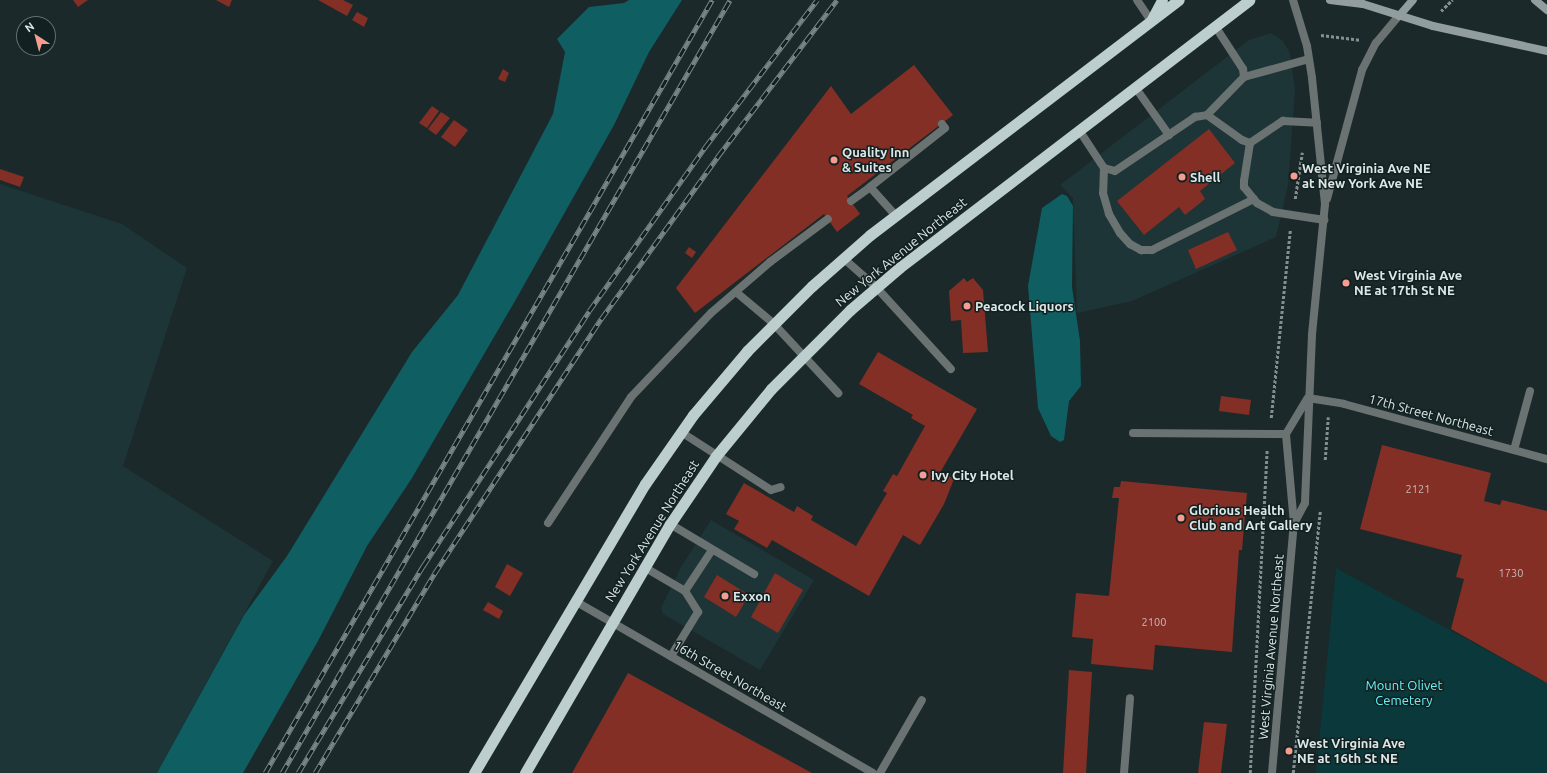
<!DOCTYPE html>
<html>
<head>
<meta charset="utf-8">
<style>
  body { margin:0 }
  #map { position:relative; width:1547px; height:773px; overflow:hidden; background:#1b292a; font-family:Ubuntu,sans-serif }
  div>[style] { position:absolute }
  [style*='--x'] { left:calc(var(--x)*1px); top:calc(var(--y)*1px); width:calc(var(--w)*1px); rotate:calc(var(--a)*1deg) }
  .built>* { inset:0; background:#1d3536 }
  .green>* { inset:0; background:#0b383a }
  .forest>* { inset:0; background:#0e5e62 }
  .building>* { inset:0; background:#832f26 }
  .path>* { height:2.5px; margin-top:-1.25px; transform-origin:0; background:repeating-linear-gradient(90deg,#848f90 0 3px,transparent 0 5px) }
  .service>* { height:8px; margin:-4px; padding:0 4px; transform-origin:4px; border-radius:4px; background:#6b7272 }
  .minor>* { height:8px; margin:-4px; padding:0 4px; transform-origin:4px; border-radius:4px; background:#6b7272 }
  .tertiary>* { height:8px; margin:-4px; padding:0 4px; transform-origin:4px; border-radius:4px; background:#6b7272 }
  .secondary>* { height:8px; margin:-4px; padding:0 4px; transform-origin:4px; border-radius:4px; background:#919d9e }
  .trunk>* { height:11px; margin:-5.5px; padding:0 5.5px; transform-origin:5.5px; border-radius:5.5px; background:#bccece }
  .rail>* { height:4.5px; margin-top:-2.25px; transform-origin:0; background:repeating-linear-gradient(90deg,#112020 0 9px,#7a8686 0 18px); box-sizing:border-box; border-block:1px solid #7a8686 }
  .dots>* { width:11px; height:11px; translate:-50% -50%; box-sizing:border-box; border:2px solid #112020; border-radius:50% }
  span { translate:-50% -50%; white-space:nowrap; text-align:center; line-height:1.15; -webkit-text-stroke:3px #112020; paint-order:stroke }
  .number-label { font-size:11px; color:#c7b9b7 }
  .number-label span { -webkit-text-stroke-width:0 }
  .poi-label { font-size:13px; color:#dee7e7; font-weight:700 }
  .left { translate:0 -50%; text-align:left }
  .street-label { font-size:13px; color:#dee7e7 }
  .park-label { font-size:13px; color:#69f1f8 }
  .north { position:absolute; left:16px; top:16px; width:40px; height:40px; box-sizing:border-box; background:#112020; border:1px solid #637070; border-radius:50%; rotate:324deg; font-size:11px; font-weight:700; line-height:16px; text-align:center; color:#dee7e7 }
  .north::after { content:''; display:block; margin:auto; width:14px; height:18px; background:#f59d90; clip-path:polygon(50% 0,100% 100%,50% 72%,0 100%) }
</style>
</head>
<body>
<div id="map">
  <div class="built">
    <i style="clip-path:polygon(1271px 33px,1283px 41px,1290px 53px,1295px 90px,1288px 185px,1276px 237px,1132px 301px,1077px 313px,1073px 198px,1060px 185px,1249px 40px)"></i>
    <i style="clip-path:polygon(0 184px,122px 224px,187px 268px,123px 466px,273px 561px,157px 773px,0 773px)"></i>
    <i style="clip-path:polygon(711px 520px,814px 580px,760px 670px,663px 614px,661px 608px,681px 567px)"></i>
  </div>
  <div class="green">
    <i style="clip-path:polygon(1336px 568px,1547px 683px,1547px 773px,1316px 773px)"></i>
  </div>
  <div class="forest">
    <i style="clip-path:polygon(629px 0,682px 0,649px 52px,614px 125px,515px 301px,412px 478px,367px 546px,318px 641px,243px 773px,157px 773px,244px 615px,287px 556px,412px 352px,458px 295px,553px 114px,565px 52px,557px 39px,589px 7px,624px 3px)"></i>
    <i style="clip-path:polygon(1062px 194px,1067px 196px,1073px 206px,1072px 287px,1080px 341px,1081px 386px,1069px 401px,1064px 440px,1060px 442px,1051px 436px,1038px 408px,1028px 286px,1042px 208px)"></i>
  </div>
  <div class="building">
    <i style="clip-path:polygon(73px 0,88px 0,78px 7px)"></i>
    <i style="clip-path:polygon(216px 0,232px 0,229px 7px)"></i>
    <i style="clip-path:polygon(318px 0,343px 0,353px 5px,347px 16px)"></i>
    <i style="clip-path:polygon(357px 12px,368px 18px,364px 27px,352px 20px)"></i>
    <i style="clip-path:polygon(914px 65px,953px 115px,847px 196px,860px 214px,837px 232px,824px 214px,695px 313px,676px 288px,831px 86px,851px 114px)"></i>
    <i style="clip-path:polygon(503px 69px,509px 73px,505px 82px,498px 79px)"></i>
    <i style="clip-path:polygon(432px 106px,439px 111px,427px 128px,419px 123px)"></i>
    <i style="clip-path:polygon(441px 112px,450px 118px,436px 135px,428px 129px)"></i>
    <i style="clip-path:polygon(454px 120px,468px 130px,455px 147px,441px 137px)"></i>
    <i style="clip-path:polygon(1209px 129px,1235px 163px,1200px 191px,1205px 199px,1185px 215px,1179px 207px,1144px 235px,1117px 201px)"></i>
    <i style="clip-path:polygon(0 169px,24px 177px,20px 187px,0 180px)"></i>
    <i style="clip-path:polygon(1228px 232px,1237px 250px,1196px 269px,1188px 250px)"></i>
    <i style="clip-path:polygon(689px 247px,696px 252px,692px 258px,685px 253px)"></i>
    <i style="clip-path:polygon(964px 278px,967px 282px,973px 278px,983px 290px,988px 352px,963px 353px,961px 320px,951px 321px,949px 291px)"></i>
    <i style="clip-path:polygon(878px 352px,977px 409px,941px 471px,954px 479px,944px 504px,920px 545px,903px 535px,869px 596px,772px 540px,767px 548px,734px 529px,739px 521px,726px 514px,744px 483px,794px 512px,797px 506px,813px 516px,811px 520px,856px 546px,887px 493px,883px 491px,893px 474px,897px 476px,925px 426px,911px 418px,913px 415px,859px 384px)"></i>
    <i style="clip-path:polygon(1221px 396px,1251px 400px,1249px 415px,1219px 411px)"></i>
    <i style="clip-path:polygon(1382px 445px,1491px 473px,1484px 501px,1500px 505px,1502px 500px,1547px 511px,1547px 683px,1451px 629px,1464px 579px,1456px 577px,1462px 555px,1360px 529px)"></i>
    <i style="clip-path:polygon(1121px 481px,1247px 493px,1242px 550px,1239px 550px,1232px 652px,1155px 645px,1153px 670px,1091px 664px,1093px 639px,1072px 637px,1076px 593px,1109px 596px,1119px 498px,1112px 498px,1114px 487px,1120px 487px)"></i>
    <i style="clip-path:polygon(507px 564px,523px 573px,510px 596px,495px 587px)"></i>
    <i style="clip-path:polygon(775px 573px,803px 590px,778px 633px,751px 617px)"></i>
    <i style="clip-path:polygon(717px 575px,749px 595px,736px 617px,704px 597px)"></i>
    <i style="clip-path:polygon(488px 602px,503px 611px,499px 619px,483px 610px)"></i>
    <i style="clip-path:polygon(1069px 670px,1092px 672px,1086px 773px,1063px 773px)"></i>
    <i style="clip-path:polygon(628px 673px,812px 773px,572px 773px)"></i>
    <i style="clip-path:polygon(1204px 722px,1227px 724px,1221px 773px,1198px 773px)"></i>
  </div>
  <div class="path">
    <i style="--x:1441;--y:11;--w:16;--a:-45"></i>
    <i style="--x:1321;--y:35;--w:39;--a:7"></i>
    <i style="--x:1295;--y:199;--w:47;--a:-81.3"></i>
    <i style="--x:1271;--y:418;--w:189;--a:-84.2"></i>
    <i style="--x:1325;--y:460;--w:43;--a:-86"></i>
    <i style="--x:1250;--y:773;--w:323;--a:-87"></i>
    <i style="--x:1293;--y:773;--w:263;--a:-84.1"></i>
  </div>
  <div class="service">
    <i style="--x:1137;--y:0;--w:25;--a:56"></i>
    <i style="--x:1244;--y:77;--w:67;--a:-15.5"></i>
    <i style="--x:1135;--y:87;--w:59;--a:54.7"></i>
    <i style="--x:1207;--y:115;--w:53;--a:-45.8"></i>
    <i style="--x:1244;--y:77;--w:8;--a:-97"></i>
    <i style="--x:1243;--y:69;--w:51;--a:-123.1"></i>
    <i style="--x:1079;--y:130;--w:45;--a:56.7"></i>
    <i style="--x:1104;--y:168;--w:11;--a:15"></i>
    <i style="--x:1115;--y:171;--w:97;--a:-34"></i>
    <i style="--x:1195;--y:117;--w:12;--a:-9"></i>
    <i style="--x:1207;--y:115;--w:43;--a:35.5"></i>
    <i style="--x:1242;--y:140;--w:9;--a:21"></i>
    <i style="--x:1250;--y:143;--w:40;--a:-34"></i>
    <i style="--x:1283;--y:121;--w:34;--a:3"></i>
    <i style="--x:1250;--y:143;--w:38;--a:99"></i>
    <i style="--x:1244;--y:181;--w:6;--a:90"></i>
    <i style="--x:1244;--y:187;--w:21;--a:51"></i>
    <i style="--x:1257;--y:203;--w:18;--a:29"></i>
    <i style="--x:1273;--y:212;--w:52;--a:8.9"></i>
    <i style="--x:1104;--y:168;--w:25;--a:92"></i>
    <i style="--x:1103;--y:193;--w:22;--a:74"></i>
    <i style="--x:1109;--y:214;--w:22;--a:60"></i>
    <i style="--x:1120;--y:233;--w:15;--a:48"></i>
    <i style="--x:1130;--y:244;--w:13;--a:29"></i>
    <i style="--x:1141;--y:250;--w:11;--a:0"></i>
    <i style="--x:1152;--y:250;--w:114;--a:-26.6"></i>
    <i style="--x:870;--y:187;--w:95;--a:-38.2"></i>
    <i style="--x:945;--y:128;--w:5;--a:-127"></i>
    <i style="--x:851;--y:201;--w:24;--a:-36"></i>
    <i style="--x:870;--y:187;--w:38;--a:48"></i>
    <i style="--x:843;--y:258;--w:44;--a:41.3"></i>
    <i style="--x:876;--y:287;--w:111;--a:47.6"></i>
    <i style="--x:736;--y:292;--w:48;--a:40"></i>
    <i style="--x:773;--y:323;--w:96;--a:47.1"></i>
    <i style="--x:681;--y:432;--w:107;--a:32.8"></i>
    <i style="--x:771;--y:490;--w:10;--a:-17"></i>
    <i style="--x:1133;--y:433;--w:153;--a:0.4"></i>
    <i style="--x:1514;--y:450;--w:61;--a:-74.8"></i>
    <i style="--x:548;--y:523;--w:151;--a:-56.6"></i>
    <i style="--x:631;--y:397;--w:116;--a:-46.4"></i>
    <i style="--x:711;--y:313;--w:78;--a:-40.8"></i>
    <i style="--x:770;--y:262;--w:72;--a:-36.6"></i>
    <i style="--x:670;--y:524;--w:98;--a:30.8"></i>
    <i style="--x:644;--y:567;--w:48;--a:30.3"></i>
    <i style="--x:685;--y:591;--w:25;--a:58"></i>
    <i style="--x:698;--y:612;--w:52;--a:121.5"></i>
    <i style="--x:685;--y:591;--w:49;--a:-56.6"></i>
    <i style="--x:880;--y:773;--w:84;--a:-60.1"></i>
    <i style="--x:1124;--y:773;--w:75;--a:-85.4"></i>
  </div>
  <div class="minor">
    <i style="--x:1308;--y:398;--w:36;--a:9"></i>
    <i style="--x:1344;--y:404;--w:210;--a:15.2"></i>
    <i style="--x:575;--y:601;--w:344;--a:30"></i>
  </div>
  <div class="tertiary">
    <i style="--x:1293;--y:0;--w:48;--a:73.1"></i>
    <i style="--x:1307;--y:46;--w:32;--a:81"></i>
    <i style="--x:1312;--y:78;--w:127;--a:84.1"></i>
    <i style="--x:1325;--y:204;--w:132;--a:95.7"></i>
    <i style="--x:1312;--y:335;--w:168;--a:92.4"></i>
    <i style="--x:1305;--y:503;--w:24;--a:118"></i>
    <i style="--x:1327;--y:199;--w:134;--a:-74.8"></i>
    <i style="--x:1362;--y:70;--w:30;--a:-63"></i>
    <i style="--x:1376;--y:43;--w:35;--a:-50"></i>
    <i style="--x:1272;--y:773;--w:250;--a:-85"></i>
    <i style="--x:1294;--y:524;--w:90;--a:-95.1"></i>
    <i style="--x:1286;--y:434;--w:41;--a:-59"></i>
  </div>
  <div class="secondary">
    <i style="--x:1330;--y:0;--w:33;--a:7"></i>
    <i style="--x:1363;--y:4;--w:73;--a:17.4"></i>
    <i style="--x:1433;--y:26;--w:117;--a:12.4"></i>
    <i style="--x:1535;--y:0;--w:16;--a:40"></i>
    <i style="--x:1399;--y:16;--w:21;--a:-49"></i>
  </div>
  <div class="trunk">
    <i style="--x:1152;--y:19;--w:21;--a:-62"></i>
    <i style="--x:474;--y:773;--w:336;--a:-59.4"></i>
    <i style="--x:645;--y:484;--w:84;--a:-55.2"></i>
    <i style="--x:693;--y:415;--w:84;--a:-49.8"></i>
    <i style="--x:747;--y:351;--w:92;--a:-45"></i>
    <i style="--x:812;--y:286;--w:77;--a:-41.3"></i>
    <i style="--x:870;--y:235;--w:388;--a:-37.3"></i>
    <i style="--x:525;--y:773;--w:288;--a:-59.8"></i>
    <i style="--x:670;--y:524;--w:82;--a:-55.9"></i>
    <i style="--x:716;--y:456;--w:87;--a:-50.6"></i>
    <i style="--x:771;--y:389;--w:112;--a:-45"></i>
    <i style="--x:850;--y:310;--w:65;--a:-40.6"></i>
    <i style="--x:899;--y:268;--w:441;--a:-37.4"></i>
  </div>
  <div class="rail">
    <i style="--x:265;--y:773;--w:893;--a:-59.96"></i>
    <i style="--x:282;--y:773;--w:893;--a:-59.91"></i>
    <i style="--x:298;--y:773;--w:242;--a:-58.9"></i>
    <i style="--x:423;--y:566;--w:304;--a:-56.9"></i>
    <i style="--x:589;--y:311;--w:201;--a:-54.7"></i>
    <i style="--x:705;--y:147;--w:185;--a:-52.7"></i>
    <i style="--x:315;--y:773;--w:232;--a:-59.1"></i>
    <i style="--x:434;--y:574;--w:305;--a:-56.8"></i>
    <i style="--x:601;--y:319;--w:201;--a:-54.3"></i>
    <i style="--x:718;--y:156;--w:196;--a:-52.7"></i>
  </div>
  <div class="dots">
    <i style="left:834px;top:160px;background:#f59d90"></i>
    <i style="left:1294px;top:176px;background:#f59d90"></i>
    <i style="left:1182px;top:177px;background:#f59d90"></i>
    <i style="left:1346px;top:283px;background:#f59d90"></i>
    <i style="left:967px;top:306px;background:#f59d90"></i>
    <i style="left:923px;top:475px;background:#f59d90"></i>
    <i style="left:1181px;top:518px;background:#f59d90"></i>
    <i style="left:725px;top:596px;background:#f59d90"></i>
    <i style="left:1289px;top:751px;background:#f59d90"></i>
  </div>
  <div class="number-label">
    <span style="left:1418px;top:489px">2121</span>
    <span style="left:1511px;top:573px">1730</span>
    <span style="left:1154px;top:622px">2100</span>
  </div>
  <div class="poi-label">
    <span class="left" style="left:842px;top:160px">Quality Inn<br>&amp; Suites</span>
    <span class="left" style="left:1302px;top:176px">West Virginia Ave NE<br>at New York Ave NE</span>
    <span class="left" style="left:1190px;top:177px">Shell</span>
    <span class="left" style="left:1354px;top:283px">West Virginia Ave<br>NE at 17th St NE</span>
    <span class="left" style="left:975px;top:306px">Peacock Liquors</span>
    <span class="left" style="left:931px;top:475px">Ivy City Hotel</span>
    <span class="left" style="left:1189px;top:518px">Glorious Health<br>Club and Art Gallery</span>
    <span class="left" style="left:733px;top:596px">Exxon</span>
    <span class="left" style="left:1297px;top:751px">West Virginia Ave<br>NE at 16th St NE</span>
  </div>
  <div class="street-label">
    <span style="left:901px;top:252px;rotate:-39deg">New York Avenue Northeast</span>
    <span style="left:1431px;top:415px;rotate:15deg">17th Street Northeast</span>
    <span style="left:652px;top:531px;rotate:-58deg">New York Avenue Northeast</span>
    <span style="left:1271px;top:647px;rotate:-85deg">West Virginia Avenue Northeast</span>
    <span style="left:730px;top:676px;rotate:30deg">16th Street Northeast</span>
  </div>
  <div class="park-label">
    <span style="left:1404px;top:693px">Mount Olivet<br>Cemetery</span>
  </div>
  <div class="north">N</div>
</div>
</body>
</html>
